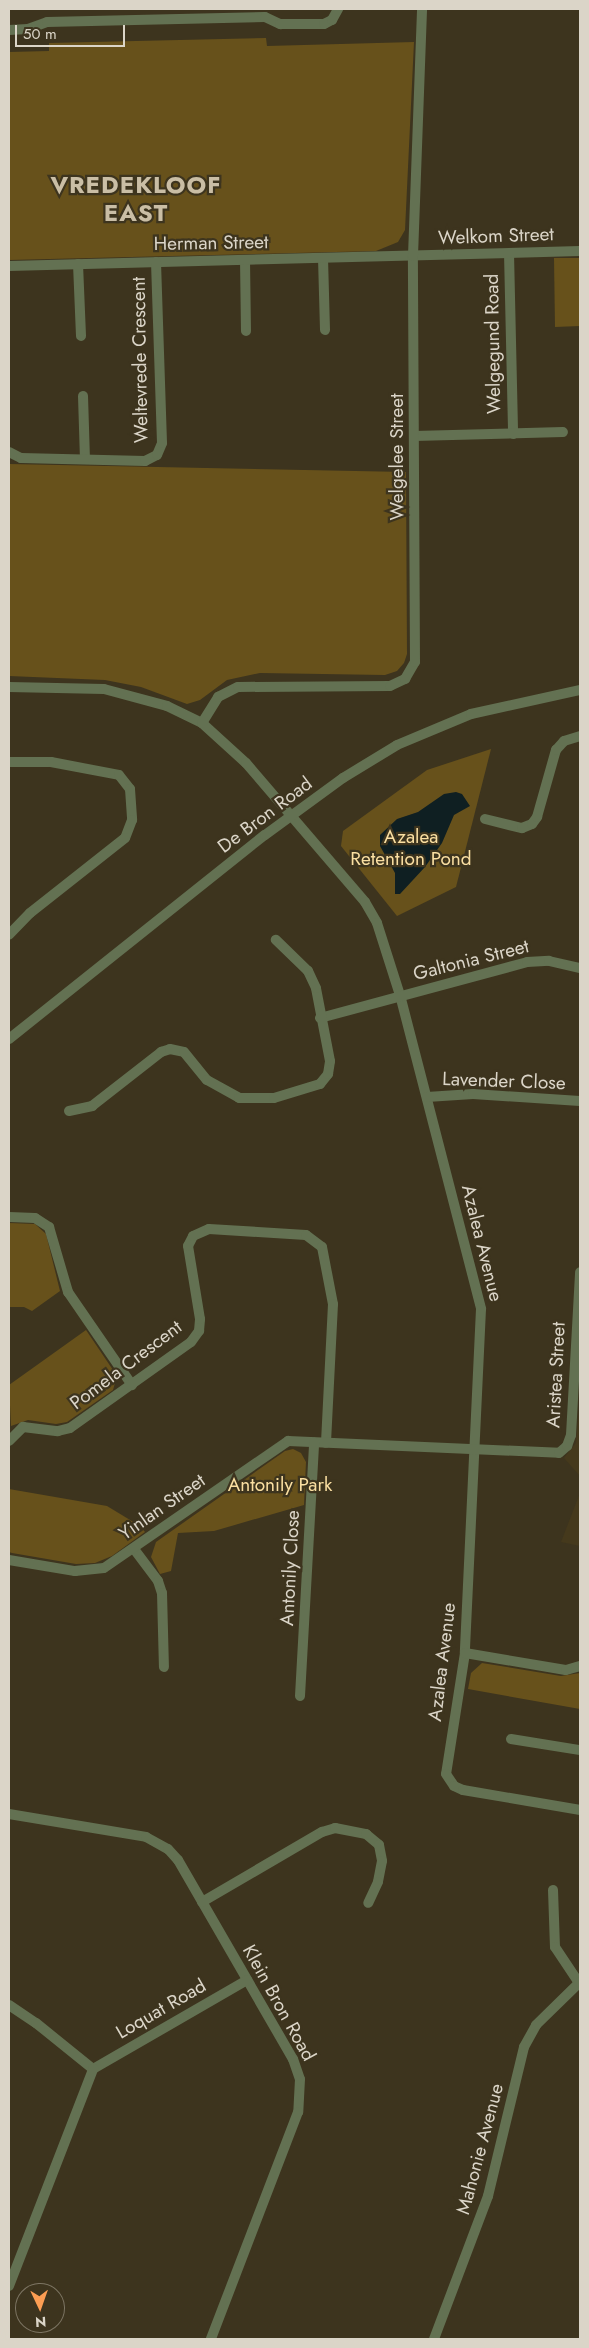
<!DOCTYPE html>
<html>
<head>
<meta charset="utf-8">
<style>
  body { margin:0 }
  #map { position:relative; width:589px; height:2348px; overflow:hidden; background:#3d341e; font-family:Jost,sans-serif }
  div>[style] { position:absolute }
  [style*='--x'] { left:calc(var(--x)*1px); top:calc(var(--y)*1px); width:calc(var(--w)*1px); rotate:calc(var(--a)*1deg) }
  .built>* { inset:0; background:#45391c }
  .green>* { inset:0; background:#67511b }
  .water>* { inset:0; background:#0f1f22 }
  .minor>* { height:10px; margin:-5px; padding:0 5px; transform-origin:5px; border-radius:5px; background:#637152 }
  .tertiary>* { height:10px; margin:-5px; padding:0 5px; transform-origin:5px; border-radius:5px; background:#637152 }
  span { translate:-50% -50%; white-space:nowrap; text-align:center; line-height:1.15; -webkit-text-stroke:4.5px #3d341e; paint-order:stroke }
  .street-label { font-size:19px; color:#dbd5c8 }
  .park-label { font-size:19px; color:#fadfa2 }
  .district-label { font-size:24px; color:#cabea5; font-weight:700; letter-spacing:1px }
  .frame { position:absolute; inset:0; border:10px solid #dbd5c8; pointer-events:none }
  .north { position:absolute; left:15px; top:2283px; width:50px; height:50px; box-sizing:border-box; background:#3d341e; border:1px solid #7c7462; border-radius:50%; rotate:177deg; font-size:14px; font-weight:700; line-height:20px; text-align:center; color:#dbd5c8 }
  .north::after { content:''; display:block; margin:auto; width:18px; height:22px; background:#fc9d53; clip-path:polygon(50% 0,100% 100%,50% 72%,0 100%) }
  .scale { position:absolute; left:15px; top:25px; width:110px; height:22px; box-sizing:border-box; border:2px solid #dbd5c8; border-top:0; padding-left:6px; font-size:15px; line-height:18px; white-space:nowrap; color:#dbd5c8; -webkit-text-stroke:4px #3d341e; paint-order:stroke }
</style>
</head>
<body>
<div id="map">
  <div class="built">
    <i style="clip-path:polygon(580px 1398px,580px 1476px,564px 1458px,576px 1443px)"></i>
    <i style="clip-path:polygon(580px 1493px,580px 1546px,561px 1542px)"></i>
  </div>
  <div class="green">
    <i style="clip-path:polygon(266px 38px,267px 46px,414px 42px,405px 230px,398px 242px,376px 251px,9px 260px,9px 52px,49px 51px,49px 43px)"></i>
    <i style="clip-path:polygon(554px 258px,580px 258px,580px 326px,555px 327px)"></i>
    <i style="clip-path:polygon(9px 464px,406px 472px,407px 654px,404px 663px,397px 671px,385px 675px,260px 673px,227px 680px,200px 700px,187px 704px,141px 687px,105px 680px,9px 676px)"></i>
    <i style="clip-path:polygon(491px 749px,456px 887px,397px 916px,341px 846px,343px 831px,427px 770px)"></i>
    <i style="clip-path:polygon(9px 1223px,35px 1224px,46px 1234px,60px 1291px,32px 1311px,24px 1307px,9px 1307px)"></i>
    <i style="clip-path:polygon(86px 1330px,117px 1376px,113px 1390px,67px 1422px,56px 1424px,28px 1420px,11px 1426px,9px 1385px)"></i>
    <i style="clip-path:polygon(293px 1449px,301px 1453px,306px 1462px,304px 1505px,214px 1531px,178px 1533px,171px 1571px,160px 1574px,151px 1557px,156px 1542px,285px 1451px)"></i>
    <i style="clip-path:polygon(9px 1489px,107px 1506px,140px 1526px,145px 1532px,112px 1556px,95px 1563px,76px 1564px,12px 1553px,9px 1552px)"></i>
    <i style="clip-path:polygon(482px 1663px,561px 1676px,580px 1673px,580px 1709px,468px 1689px,471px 1673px)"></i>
  </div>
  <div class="water">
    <i style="clip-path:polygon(456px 792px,462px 794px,470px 806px,454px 815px,442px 843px,425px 867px,400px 894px,395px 894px,395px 873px,380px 846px,380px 835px,397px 819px,418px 812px,444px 794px)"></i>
  </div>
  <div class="minor">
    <i style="--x:9;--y:30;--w:19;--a:-3"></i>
    <i style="--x:28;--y:29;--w:20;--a:-20"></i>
    <i style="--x:47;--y:22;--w:218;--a:-1.3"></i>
    <i style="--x:265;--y:17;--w:17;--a:25"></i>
    <i style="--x:280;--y:24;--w:44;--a:0"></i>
    <i style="--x:324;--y:24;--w:9;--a:-27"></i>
    <i style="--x:332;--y:20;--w:13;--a:-61"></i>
    <i style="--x:509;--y:253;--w:181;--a:88.7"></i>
    <i style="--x:323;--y:258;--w:72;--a:88.4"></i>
    <i style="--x:245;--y:260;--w:71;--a:89.2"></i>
    <i style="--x:78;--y:264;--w:72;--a:87.6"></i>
    <i style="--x:9;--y:266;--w:571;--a:-1.5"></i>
    <i style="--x:83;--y:396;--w:63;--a:88.2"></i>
    <i style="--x:414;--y:436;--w:149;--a:-1.5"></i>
    <i style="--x:9;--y:452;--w:13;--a:27"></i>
    <i style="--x:21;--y:458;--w:124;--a:1.4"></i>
    <i style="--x:145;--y:461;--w:13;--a:-27"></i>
    <i style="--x:157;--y:455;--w:13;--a:-67"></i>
    <i style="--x:162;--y:443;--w:181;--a:-91.9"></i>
    <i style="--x:9;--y:687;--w:95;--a:1.2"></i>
    <i style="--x:104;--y:689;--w:65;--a:15.1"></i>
    <i style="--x:167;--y:706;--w:39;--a:26"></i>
    <i style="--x:202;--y:723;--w:59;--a:42.3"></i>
    <i style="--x:246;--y:763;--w:183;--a:49.4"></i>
    <i style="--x:365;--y:902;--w:24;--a:60"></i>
    <i style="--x:377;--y:923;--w:76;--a:72.3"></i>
    <i style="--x:400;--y:995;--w:324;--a:75.5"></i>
    <i style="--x:481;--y:1309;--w:344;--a:92.7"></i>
    <i style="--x:465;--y:1653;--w:122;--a:98.9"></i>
    <i style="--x:446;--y:1774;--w:14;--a:56"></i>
    <i style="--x:454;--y:1786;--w:10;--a:24"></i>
    <i style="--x:463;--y:1790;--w:119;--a:9.7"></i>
    <i style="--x:202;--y:723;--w:31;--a:-58"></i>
    <i style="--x:218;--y:697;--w:22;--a:-27"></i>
    <i style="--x:238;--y:687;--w:152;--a:-0.4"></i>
    <i style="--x:390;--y:686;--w:17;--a:-25"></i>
    <i style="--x:405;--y:679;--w:20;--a:-60"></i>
    <i style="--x:415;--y:662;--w:406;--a:-90.3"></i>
    <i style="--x:413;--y:256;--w:247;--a:-87.9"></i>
    <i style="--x:9;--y:762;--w:42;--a:0"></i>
    <i style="--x:51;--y:762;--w:69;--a:10.8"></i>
    <i style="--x:119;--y:775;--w:18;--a:52"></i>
    <i style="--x:130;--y:789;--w:31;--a:86"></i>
    <i style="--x:132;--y:820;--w:19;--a:111"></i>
    <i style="--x:125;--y:838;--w:121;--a:141.7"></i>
    <i style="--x:30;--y:913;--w:30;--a:134"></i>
    <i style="--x:485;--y:819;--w:38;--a:14"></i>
    <i style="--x:522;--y:828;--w:11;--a:-22"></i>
    <i style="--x:532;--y:824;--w:9;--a:-54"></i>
    <i style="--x:537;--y:817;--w:70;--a:-74.2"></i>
    <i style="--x:556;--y:750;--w:12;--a:-48"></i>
    <i style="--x:564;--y:741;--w:17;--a:-17"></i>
    <i style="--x:320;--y:1018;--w:214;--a:-15.1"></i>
    <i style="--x:527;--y:962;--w:22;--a:-3"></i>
    <i style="--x:549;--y:961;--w:32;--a:13"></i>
    <i style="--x:427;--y:1097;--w:46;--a:-3.7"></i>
    <i style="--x:473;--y:1094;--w:107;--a:3.7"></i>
    <i style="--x:69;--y:1111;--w:24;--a:-12"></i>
    <i style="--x:92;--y:1106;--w:88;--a:-38"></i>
    <i style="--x:161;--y:1052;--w:9;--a:-18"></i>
    <i style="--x:170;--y:1049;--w:14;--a:12"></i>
    <i style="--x:184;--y:1052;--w:36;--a:51"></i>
    <i style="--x:207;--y:1080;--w:37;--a:29"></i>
    <i style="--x:239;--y:1098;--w:35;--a:0"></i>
    <i style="--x:274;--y:1098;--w:48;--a:-16.9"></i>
    <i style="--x:320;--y:1084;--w:13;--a:-51"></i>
    <i style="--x:328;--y:1074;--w:13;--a:-81"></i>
    <i style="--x:330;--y:1061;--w:74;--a:-100.9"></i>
    <i style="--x:316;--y:988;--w:19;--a:-115"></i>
    <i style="--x:308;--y:971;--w:45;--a:-135.9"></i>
    <i style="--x:9;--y:1217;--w:26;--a:2"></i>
    <i style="--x:35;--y:1218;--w:17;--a:33"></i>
    <i style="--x:49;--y:1227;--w:68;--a:73.7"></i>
    <i style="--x:68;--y:1292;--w:113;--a:55.5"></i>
    <i style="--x:9;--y:1441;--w:20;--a:-45"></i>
    <i style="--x:23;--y:1427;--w:35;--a:7"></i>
    <i style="--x:58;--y:1431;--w:12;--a:-14"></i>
    <i style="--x:70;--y:1428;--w:148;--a:-35.4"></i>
    <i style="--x:191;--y:1342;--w:14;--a:-54"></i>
    <i style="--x:199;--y:1331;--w:12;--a:-85"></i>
    <i style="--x:200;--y:1319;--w:74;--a:-99.3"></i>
    <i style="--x:188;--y:1246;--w:11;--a:-63"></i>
    <i style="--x:193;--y:1236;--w:17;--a:-24"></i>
    <i style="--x:209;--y:1229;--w:97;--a:3.5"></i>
    <i style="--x:306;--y:1235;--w:20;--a:37"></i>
    <i style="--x:322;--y:1247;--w:58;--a:79.1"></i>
    <i style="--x:333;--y:1304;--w:139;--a:92.9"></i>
    <i style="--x:134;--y:1549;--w:40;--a:53"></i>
    <i style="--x:158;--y:1581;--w:13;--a:72"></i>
    <i style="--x:162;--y:1593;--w:74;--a:88.5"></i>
    <i style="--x:9;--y:1560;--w:67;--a:9.5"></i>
    <i style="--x:75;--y:1571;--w:29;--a:-6"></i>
    <i style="--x:104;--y:1568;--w:224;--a:-34.6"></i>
    <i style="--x:288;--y:1441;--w:271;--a:2.5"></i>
    <i style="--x:559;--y:1453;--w:11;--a:-41"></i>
    <i style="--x:567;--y:1446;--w:12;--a:-70"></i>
    <i style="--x:571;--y:1435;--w:163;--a:-86.8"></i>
    <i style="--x:465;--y:1653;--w:102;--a:9.6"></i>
    <i style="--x:566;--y:1670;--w:15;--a:-16"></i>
    <i style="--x:300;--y:1696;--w:254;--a:-86.8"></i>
    <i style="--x:511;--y:1739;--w:70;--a:9.1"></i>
    <i style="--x:9;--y:1814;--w:139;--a:9.5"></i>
    <i style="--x:146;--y:1837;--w:25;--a:29"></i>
    <i style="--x:168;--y:1849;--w:15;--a:48"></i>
    <i style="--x:178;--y:1860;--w:230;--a:60"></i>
    <i style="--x:293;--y:2059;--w:21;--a:71"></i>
    <i style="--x:300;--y:2079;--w:33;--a:93"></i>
    <i style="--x:298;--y:2112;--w:243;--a:111"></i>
    <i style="--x:553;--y:1890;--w:57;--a:88"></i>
    <i style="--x:555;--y:1947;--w:43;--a:56.3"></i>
    <i style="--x:202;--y:1902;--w:139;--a:-30.3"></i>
    <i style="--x:322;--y:1832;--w:14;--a:-17"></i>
    <i style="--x:335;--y:1828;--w:32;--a:11"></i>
    <i style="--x:366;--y:1834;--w:17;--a:40"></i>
    <i style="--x:379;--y:1845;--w:16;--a:79"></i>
    <i style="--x:382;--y:1861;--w:21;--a:101"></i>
    <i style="--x:378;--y:1882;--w:23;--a:115"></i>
    <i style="--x:9;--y:2005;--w:32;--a:34"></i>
    <i style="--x:36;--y:2023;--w:73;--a:38.9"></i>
    <i style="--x:93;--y:2069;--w:178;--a:-30"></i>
    <i style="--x:9;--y:2286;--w:233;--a:-68.8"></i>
    <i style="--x:434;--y:2339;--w:153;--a:-69.3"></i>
    <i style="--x:488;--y:2196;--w:153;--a:-76.4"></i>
    <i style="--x:524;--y:2047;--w:25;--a:-61"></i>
    <i style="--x:536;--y:2025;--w:62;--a:-44.3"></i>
  </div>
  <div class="tertiary">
    <i style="--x:9;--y:1039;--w:327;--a:-38.6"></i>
    <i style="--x:265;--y:835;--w:97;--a:-36.2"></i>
    <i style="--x:343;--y:778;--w:63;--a:-31.4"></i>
    <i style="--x:397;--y:745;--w:80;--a:-22.7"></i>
    <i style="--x:471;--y:714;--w:112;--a:-12.4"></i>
  </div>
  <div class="street-label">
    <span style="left:496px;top:236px;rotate:-2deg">Welkom Street</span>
    <span style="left:211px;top:243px;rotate:-1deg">Herman Street</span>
    <span style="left:493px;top:344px;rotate:-91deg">Welgegund Road</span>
    <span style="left:140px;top:360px;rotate:-91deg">Weltevrede Crescent</span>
    <span style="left:397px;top:457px;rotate:-90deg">Welgelee Street</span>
    <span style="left:265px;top:815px;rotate:-37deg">De Bron Road</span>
    <span style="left:471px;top:960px;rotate:-14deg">Galtonia Street</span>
    <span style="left:504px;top:1081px;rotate:2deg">Lavender Close</span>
    <span style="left:482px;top:1243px;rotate:76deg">Azalea Avenue</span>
    <span style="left:126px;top:1365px;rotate:-37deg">Pomela Crescent</span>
    <span style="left:556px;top:1375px;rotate:-87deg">Aristea Street</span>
    <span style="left:162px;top:1507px;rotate:-35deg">Yinlan Street</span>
    <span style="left:290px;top:1568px;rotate:-87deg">Antonily Close</span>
    <span style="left:442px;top:1662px;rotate:-83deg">Azalea Avenue</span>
    <span style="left:279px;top:2003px;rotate:61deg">Klein Bron Road</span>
    <span style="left:161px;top:2009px;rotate:-30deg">Loquat Road</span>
    <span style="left:480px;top:2149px;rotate:-75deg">Mahonie Avenue</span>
  </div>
  <div class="park-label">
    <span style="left:411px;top:848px">Azalea<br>Retention Pond</span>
    <span style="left:280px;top:1485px">Antonily Park</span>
  </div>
  <div class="district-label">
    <span style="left:136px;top:199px">VREDEKLOOF<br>EAST</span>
  </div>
  <div class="frame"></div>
  <div class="north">N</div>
  <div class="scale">50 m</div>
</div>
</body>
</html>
